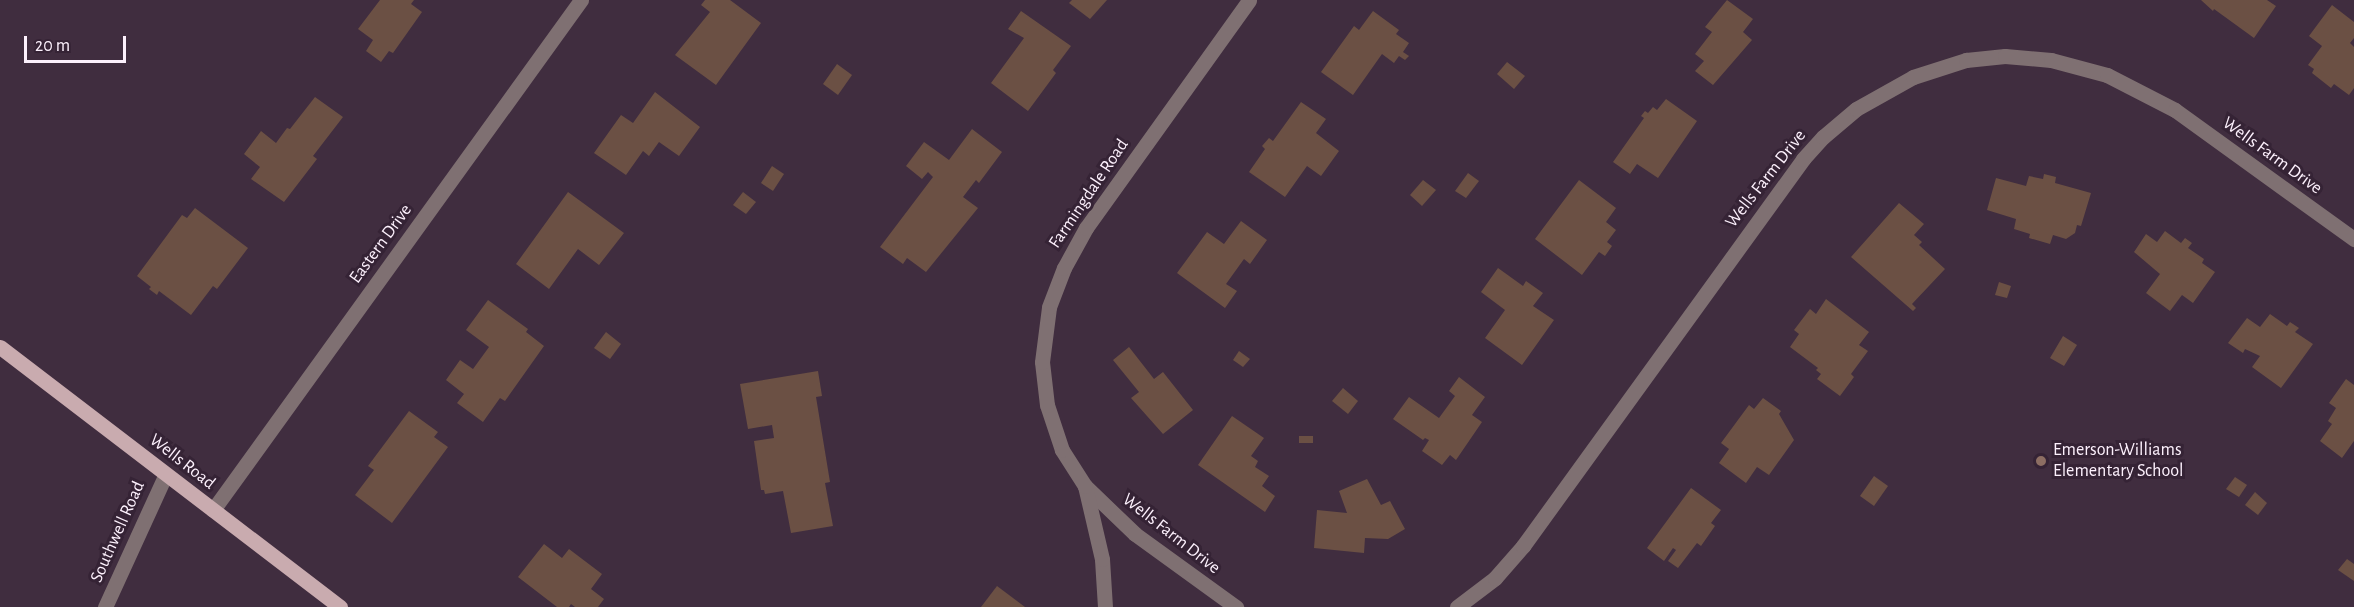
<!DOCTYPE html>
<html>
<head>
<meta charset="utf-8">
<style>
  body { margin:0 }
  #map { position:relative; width:2354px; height:607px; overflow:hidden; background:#402d3f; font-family:"Alegreya Sans",sans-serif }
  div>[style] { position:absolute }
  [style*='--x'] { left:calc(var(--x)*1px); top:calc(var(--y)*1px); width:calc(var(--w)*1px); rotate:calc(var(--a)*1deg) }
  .building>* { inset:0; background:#6b5044 }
  .minor>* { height:15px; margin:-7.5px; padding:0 7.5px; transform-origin:7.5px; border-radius:7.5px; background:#7f7072 }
  .major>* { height:15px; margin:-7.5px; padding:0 7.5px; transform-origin:7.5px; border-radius:7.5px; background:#c9abaf }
  .dots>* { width:16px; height:16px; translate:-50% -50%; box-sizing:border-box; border:3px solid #352335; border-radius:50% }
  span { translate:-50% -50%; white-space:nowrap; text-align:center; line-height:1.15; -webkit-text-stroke:6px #352335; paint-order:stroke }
  .street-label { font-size:18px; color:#fdf1fd }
  .poi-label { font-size:18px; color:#fdf1fd }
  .left { translate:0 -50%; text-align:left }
  .scale { position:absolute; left:24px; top:36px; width:102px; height:27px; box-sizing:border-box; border:3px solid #fdf1fd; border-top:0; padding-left:8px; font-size:18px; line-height:21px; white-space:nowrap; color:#fdf1fd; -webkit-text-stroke:4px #352335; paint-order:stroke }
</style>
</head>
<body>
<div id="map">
  <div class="building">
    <i style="clip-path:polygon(380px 0,414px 0,411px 4px,422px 12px,393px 53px,389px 51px,381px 62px,366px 51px,373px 40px,358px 29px)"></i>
    <i style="clip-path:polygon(705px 0,730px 0,761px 23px,716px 85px,675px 55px,710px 12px,701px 5px)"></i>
    <i style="clip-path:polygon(1072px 0,1107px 0,1090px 19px,1069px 3px)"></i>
    <i style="clip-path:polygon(1727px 0,1753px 19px,1743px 32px,1752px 40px,1713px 85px,1695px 71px,1704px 61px,1695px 54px,1712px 32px,1705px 27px)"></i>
    <i style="clip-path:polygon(2201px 0,2267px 0,2276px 6px,2254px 38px,2214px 9px,2213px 11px)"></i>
    <i style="clip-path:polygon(2332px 5px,2354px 22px,2354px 38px,2350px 43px,2354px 47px,2354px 88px,2349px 95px,2334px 84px,2331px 88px,2312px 73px,2314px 69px,2308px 65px,2322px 46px,2309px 36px)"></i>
    <i style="clip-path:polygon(1021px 11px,1071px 46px,1053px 70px,1056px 73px,1028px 111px,991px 83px,1024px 38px,1008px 29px)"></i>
    <i style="clip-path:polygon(1373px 11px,1399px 30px,1396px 34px,1409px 43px,1403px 52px,1409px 56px,1405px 60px,1399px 56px,1394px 63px,1382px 54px,1353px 95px,1321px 72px,1354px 26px,1359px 30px)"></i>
    <i style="clip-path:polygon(1507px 62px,1525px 76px,1514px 89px,1497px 74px)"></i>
    <i style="clip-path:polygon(837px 64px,852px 75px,838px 95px,823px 84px)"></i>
    <i style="clip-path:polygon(655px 92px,700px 127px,679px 156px,659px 142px,649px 156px,643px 151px,626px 175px,594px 153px,621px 115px,633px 123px)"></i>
    <i style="clip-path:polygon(315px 97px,343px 117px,313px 156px,317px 159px,284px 202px,251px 179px,260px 167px,244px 154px,261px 131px,276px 143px,287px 128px,290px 129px)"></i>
    <i style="clip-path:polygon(1666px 99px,1697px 121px,1658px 178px,1637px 164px,1630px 174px,1613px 162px,1644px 118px,1641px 116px,1645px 111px,1648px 113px,1653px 107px,1657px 110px)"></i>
    <i style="clip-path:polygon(1301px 102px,1326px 119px,1316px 133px,1339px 151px,1321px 176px,1307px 166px,1285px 197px,1249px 172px,1265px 149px,1262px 146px,1269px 138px,1273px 141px)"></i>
    <i style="clip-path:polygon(972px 129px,1002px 152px,979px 183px,976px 180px,963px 197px,978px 208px,926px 272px,907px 258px,903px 264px,880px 247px,933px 177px,928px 172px,922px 179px,906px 166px,924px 142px,949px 160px)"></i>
    <i style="clip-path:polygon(772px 166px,784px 174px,773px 191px,761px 183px)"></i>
    <i style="clip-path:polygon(1468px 173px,1479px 181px,1466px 198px,1455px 191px)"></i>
    <i style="clip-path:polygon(2044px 174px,2056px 177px,2055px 183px,2091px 193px,2081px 226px,2077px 225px,2075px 233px,2066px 239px,2053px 235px,2050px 244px,2029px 238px,2030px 234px,2014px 229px,2016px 219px,1987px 210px,1996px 178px,2026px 186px,2029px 176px,2043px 179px)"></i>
    <i style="clip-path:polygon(1423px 180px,1436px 190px,1422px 206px,1410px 195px)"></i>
    <i style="clip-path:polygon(1579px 180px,1616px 208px,1606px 222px,1616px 230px,1607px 242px,1612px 246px,1605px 256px,1599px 252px,1582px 275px,1535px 239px)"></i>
    <i style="clip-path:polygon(568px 192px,624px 233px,599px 265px,578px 249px,549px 289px,516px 264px)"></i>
    <i style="clip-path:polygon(743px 192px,756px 202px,746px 214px,733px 205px)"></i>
    <i style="clip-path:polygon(1899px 203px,1924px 224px,1914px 235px,1922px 242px,1919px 245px,1945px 269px,1912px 304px,1916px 308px,1913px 311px,1851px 257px)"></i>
    <i style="clip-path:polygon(195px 208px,248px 248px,217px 289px,213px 286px,191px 315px,159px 291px,157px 295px,149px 289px,151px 287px,137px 276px,182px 215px,187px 218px)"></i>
    <i style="clip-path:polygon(1241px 221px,1267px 240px,1250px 264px,1244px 259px,1226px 284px,1237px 291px,1225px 308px,1177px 273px,1207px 232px,1224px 244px)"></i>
    <i style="clip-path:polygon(2165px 231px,2181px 243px,2185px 238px,2192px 243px,2188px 248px,2204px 259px,2202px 263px,2215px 272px,2193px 303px,2182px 295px,2170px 311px,2146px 293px,2160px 274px,2134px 252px,2146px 234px,2157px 242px)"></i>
    <i style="clip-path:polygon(1498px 268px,1523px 286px,1526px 281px,1543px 293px,1533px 306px,1554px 320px,1522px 365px,1485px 338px,1505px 310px,1481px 292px)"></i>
    <i style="clip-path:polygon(1999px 282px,2011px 286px,2007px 298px,1995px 295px)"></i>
    <i style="clip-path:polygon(1826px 299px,1869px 332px,1859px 345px,1868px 351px,1851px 374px,1854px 377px,1840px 396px,1817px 379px,1821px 374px,1816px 370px,1818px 368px,1790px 347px,1799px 334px,1794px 330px,1810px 309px,1816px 314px)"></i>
    <i style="clip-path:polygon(488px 300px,528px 329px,526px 332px,544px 346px,505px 401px,500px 398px,483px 422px,457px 403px,464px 394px,446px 380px,460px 360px,473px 369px,489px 347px,466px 330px)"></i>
    <i style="clip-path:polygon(2270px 314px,2287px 326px,2290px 322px,2299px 328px,2295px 332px,2313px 344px,2281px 388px,2252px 367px,2260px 356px,2245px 349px,2243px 353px,2228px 343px,2247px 318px,2260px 327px)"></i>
    <i style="clip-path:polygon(606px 332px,621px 344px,610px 359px,594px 348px)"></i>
    <i style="clip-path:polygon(2063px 336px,2077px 345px,2064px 366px,2050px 358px)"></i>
    <i style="clip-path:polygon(1129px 347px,1154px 379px,1163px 372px,1193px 410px,1163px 434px,1131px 398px,1139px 392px,1113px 360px)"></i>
    <i style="clip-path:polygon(1239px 351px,1250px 359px,1243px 367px,1233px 360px)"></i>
    <i style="clip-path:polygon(818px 371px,822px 396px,816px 397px,830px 482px,825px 483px,833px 526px,791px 533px,783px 491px,765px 494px,764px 490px,761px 490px,754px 441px,774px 438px,772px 425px,748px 429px,740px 384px)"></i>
    <i style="clip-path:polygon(1459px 377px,1485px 397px,1472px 415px,1482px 422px,1456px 460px,1450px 455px,1442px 465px,1422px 451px,1429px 440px,1425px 438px,1423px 440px,1393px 419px,1409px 397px,1439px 418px,1455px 396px,1449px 391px)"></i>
    <i style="clip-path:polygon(2346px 379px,2354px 385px,2354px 441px,2342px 458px,2320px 441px,2332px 424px,2328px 421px,2336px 408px,2329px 403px)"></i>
    <i style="clip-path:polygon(1343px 388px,1358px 401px,1348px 414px,1332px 401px)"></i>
    <i style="clip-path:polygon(1763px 398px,1781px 411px,1779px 414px,1794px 440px,1769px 475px,1757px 467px,1746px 483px,1719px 463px,1729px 449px,1721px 443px,1749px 405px,1754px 409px)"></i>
    <i style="clip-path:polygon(409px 411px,438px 432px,434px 437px,448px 447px,392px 523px,355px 495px,374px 470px,368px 466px)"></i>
    <i style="clip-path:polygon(1232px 416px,1264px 438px,1251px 456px,1258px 461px,1255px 467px,1269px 476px,1262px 486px,1275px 496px,1265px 512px,1198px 465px)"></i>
    <i style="clip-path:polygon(1299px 436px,1313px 436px,1313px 443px,1299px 443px)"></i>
    <i style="clip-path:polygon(1874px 476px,1888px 486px,1874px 506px,1860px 496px)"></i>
    <i style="clip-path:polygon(2235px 477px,2247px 485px,2239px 497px,2226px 489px)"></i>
    <i style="clip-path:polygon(1367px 479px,1381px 505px,1390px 501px,1405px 529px,1388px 539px,1365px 538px,1364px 553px,1314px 548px,1317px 510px,1347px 513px,1339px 491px)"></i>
    <i style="clip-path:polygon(1691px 488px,1721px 510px,1711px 523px,1715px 526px,1701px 546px,1697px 543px,1678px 568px,1668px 561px,1676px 550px,1673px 548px,1664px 561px,1647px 548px)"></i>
    <i style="clip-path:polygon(2255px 492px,2267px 503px,2258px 515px,2245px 505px)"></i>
    <i style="clip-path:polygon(544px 544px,562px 558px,569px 549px,602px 574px,591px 589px,604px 599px,598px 607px,575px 607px,571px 604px,569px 607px,557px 607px,518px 577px)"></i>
    <i style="clip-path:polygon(2347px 559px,2354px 564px,2354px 581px,2338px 570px)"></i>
    <i style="clip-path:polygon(997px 586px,1025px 607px,981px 607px)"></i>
  </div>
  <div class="minor">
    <i style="--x:1085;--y:486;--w:69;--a:43.8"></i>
    <i style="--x:1135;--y:534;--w:125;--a:35.9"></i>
    <i style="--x:213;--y:510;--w:629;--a:-54.19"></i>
    <i style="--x:105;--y:607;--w:146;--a:-65.4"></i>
    <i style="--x:1105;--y:607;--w:48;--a:-93.6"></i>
    <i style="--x:1102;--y:559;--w:75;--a:-103.1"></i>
    <i style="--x:1085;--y:486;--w:43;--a:-122.6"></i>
    <i style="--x:1062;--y:450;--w:47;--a:-108.4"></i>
    <i style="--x:1047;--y:405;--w:43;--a:-96.6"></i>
    <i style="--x:1042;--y:362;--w:55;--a:-82.7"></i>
    <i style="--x:1049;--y:307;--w:42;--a:-69"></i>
    <i style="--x:1064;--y:268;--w:46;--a:-61.2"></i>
    <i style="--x:1086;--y:228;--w:280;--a:-54.4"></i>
    <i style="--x:1457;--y:607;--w:48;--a:-37.3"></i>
    <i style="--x:1495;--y:578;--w:43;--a:-48.8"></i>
    <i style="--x:1523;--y:546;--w:478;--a:-54.1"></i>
    <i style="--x:1803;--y:159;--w:30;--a:-48"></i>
    <i style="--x:1823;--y:137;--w:43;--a:-40.3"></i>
    <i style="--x:1856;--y:109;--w:65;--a:-29.3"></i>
    <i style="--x:1913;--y:77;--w:56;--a:-17.8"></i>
    <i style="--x:1966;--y:60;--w:39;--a:-6"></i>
    <i style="--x:2005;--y:56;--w:46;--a:5"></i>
    <i style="--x:2051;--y:60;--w:58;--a:15"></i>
    <i style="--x:2107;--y:75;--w:76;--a:27.2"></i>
    <i style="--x:2175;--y:110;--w:221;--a:35.8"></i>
  </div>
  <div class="major">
    <i style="--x:0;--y:347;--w:428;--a:37.4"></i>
  </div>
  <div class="dots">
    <i style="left:2041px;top:461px;background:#8d6e63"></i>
  </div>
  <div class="street-label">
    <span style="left:2272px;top:156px;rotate:36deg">Wells Farm Drive</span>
    <span style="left:1766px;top:179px;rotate:-52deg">Wells Farm Drive</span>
    <span style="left:1089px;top:194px;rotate:-56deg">Farmingdale Road</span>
    <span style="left:381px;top:244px;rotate:-54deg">Eastern Drive</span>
    <span style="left:182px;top:462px;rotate:38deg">Wells Road</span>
    <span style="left:118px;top:532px;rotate:-66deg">Southwell Road</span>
    <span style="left:1171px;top:534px;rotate:38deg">Wells Farm Drive</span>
  </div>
  <div class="poi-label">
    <span class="left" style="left:2053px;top:461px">Emerson-Williams<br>Elementary School</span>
  </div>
  <div class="scale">20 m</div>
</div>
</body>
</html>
